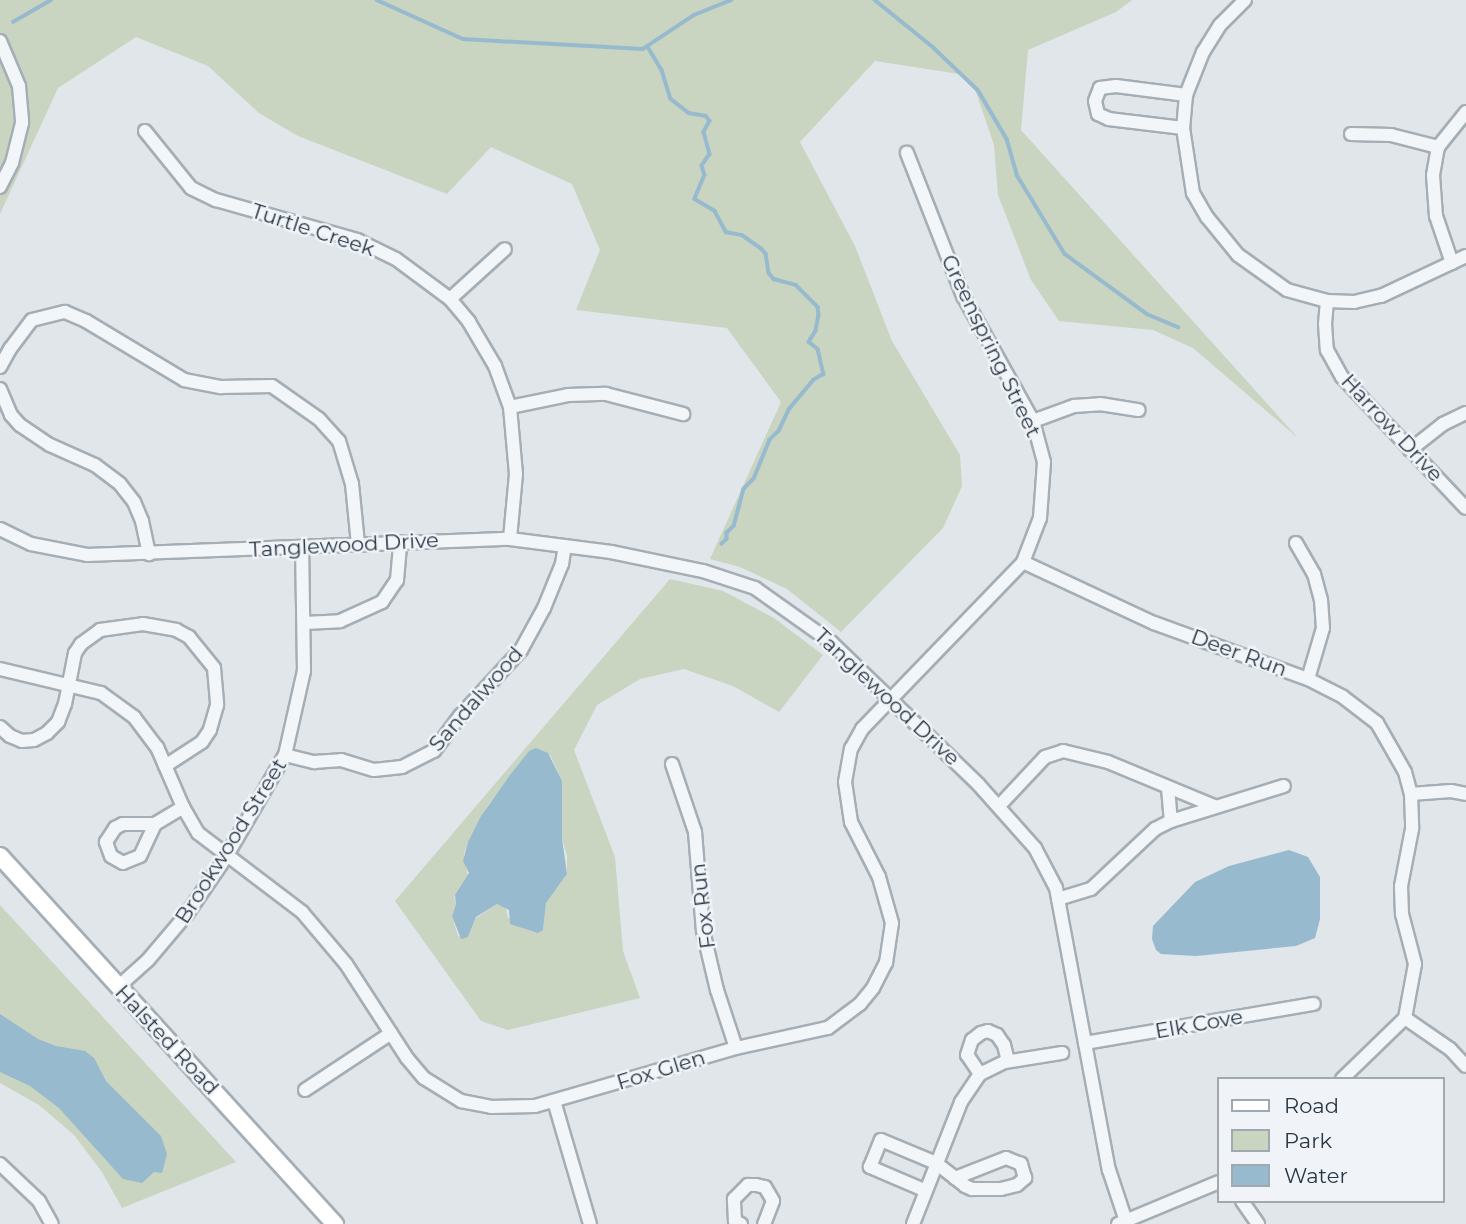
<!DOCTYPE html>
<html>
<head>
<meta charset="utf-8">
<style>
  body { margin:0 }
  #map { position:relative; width:1466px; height:1224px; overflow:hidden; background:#e0e6ea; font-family:Montserrat,sans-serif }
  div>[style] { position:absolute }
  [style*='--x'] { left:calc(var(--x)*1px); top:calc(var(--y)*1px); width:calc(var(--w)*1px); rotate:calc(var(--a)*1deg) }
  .green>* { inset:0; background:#c9d5c0 }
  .water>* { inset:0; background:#97bace }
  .stream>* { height:3.5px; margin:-1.75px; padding:0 1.75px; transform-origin:1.75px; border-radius:1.75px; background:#97bace }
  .roads { filter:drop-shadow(2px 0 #a5aeb5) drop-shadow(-2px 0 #a5aeb5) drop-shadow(0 2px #a5aeb5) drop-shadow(0 -2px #a5aeb5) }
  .street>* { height:12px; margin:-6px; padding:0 6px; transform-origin:6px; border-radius:6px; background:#f3f6f8 }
  .secondary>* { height:16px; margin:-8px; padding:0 8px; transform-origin:8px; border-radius:8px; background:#fff }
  span { translate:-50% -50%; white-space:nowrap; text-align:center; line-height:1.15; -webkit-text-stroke:5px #f0f4f8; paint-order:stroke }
  .street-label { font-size:21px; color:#273644 }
  .legend { position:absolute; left:1217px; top:1077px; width:228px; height:126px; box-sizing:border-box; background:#f0f4f8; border:2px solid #a0a8b0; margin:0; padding:9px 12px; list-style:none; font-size:21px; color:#273644 }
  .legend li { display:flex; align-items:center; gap:14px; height:35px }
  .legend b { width:35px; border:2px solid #a0a8b0 }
</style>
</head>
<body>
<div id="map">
  <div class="green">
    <i style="clip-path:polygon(0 0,1132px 0,1116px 12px,1028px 50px,1021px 130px,1298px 438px,1193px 348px,1153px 330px,1059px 321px,1031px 280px,998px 195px,994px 145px,976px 92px,959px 74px,875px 61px,800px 142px,855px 246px,892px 341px,960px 455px,962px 486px,943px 528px,841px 632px,787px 589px,740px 567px,710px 559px,781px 402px,727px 328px,576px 310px,600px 250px,572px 184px,491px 147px,447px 194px,298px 136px,259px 113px,208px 66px,136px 37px,58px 88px,0 214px)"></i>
    <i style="clip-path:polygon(evenodd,670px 579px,723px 591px,774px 618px,823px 655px,779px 712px,733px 686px,684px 669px,640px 679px,597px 705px,574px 750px,615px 857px,623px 951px,640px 998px,508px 1030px,481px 1021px,395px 901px,670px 579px,529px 751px,550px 755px,562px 781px,562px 838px,567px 856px,567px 874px,546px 903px,543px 930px,508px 918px,506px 907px,497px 904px,476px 918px,468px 937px,458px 936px,452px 916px,456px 904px,454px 897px,468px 877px,464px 854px,468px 842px,488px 805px,529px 751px)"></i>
    <i style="clip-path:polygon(0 905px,236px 1162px,122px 1208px,102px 1172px,74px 1135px,39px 1105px,0 1083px)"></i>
  </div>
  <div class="water">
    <i style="clip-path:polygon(536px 748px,548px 753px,562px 781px,562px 838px,567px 874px,546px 903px,543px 930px,538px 933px,510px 924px,509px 910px,497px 904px,476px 917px,468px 937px,461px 939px,452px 916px,456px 904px,455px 895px,469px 873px,463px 861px,468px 842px,481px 816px,510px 775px,529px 751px)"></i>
    <i style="clip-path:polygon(1289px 850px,1308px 857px,1320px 877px,1320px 919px,1315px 938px,1296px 946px,1196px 956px,1161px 954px,1156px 950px,1152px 939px,1153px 926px,1195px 882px,1229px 866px)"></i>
    <i style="clip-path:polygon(0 1014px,38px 1039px,56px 1046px,85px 1051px,94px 1058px,106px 1081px,161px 1136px,167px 1154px,162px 1173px,154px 1172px,142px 1183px,123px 1179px,59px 1108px,30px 1086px,0 1072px)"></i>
  </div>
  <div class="stream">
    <i style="--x:377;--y:0;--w:94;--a:24.4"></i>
    <i style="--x:463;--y:39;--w:180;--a:3.2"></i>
    <i style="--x:643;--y:49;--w:61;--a:-33.7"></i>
    <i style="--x:694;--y:15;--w:40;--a:-22"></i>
    <i style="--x:875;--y:0;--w:75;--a:39"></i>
    <i style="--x:933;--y:47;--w:62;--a:43.7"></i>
    <i style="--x:978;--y:90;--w:57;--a:59.4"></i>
    <i style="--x:1007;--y:139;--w:37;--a:74"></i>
    <i style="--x:1017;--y:175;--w:92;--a:58.7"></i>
    <i style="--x:1065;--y:254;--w:102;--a:36.2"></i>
    <i style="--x:1147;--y:314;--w:34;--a:23"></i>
    <i style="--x:13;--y:22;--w:44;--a:-30.1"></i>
    <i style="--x:648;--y:47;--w:27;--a:59"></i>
    <i style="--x:662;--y:70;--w:30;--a:73"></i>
    <i style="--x:671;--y:99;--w:23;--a:38"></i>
    <i style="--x:689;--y:113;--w:17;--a:10"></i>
    <i style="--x:706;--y:116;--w:6;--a:51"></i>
    <i style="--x:710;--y:121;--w:13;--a:119"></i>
    <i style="--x:704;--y:132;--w:23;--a:75"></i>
    <i style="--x:710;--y:154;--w:14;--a:124"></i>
    <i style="--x:702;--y:166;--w:9;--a:72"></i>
    <i style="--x:705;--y:175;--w:26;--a:113"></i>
    <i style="--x:695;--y:199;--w:23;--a:31"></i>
    <i style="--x:715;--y:211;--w:24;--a:62"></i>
    <i style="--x:726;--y:232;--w:16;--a:11"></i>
    <i style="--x:742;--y:235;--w:24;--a:35"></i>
    <i style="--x:762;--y:249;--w:6;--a:51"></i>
    <i style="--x:766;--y:254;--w:19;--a:81"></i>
    <i style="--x:769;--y:273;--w:8;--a:50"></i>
    <i style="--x:774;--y:279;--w:23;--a:15"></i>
    <i style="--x:796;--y:285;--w:31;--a:45"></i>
    <i style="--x:818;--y:307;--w:8;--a:83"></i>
    <i style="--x:819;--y:315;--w:16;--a:101"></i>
    <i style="--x:816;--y:331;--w:13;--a:122"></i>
    <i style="--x:809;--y:342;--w:11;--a:38"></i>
    <i style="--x:818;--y:349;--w:26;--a:77"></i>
    <i style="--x:824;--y:374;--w:12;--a:149"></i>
    <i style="--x:814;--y:380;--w:39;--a:130"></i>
    <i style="--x:789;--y:410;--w:23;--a:115"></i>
    <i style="--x:779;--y:431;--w:13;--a:135"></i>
    <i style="--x:770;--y:440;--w:42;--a:112.3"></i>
    <i style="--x:754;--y:479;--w:14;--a:135"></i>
    <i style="--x:744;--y:489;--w:38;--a:105"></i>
    <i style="--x:734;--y:526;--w:10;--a:135"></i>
    <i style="--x:727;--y:533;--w:6;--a:90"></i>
    <i style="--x:727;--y:539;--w:7;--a:135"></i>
  </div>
  <div class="roads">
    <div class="street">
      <i style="--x:1245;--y:0;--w:35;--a:135"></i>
      <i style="--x:1220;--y:25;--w:32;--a:122"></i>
      <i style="--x:1203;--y:52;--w:46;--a:111.6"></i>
      <i style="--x:1186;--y:95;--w:33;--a:95"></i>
      <i style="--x:1183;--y:128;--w:66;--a:81.3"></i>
      <i style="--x:1193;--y:193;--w:28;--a:60"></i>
      <i style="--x:1207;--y:217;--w:49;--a:50.8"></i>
      <i style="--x:1238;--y:255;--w:60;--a:35.5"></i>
      <i style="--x:1287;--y:290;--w:41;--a:15.4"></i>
      <i style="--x:1327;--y:301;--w:27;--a:2"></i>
      <i style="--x:1354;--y:302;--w:28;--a:-13"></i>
      <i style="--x:1381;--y:296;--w:94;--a:-25.2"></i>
      <i style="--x:0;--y:41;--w:49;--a:67.1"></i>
      <i style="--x:19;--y:86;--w:37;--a:85"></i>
      <i style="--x:22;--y:123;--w:41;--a:104"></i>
      <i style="--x:12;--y:163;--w:27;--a:117"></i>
      <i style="--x:1183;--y:128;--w:75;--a:-173.1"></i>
      <i style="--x:1109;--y:119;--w:12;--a:-156"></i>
      <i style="--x:1098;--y:114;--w:13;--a:-103"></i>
      <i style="--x:1095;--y:101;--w:14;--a:-69"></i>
      <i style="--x:1100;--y:88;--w:16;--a:-7"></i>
      <i style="--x:1116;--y:86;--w:71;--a:7.3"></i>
      <i style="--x:145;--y:131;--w:73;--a:51.1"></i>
      <i style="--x:191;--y:188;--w:28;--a:26"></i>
      <i style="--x:216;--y:200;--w:147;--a:15.8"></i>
      <i style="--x:357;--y:240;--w:43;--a:26"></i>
      <i style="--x:396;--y:259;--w:67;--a:36.5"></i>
      <i style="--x:450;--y:299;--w:30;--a:50"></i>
      <i style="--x:469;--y:322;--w:51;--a:59.4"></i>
      <i style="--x:495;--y:366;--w:44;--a:69.9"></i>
      <i style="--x:510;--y:407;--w:67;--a:84.9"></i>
      <i style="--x:516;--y:474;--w:65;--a:95.3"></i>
      <i style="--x:1351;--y:134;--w:40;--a:1.4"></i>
      <i style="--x:1391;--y:135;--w:49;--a:14.3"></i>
      <i style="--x:1452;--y:263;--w:50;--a:-108.8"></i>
      <i style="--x:1436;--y:216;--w:41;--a:-94.2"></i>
      <i style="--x:1433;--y:175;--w:28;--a:-80"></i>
      <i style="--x:1438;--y:147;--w:45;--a:-51.3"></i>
      <i style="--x:450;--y:299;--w:74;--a:-42.3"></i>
      <i style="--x:1327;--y:301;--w:23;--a:95"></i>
      <i style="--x:1325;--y:324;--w:26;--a:86"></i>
      <i style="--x:1327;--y:350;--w:31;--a:61"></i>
      <i style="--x:1342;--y:377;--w:180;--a:46.6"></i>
      <i style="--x:0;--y:367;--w:21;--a:-61"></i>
      <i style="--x:10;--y:349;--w:36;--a:-53"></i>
      <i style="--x:32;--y:320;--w:34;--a:-14"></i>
      <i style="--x:65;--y:312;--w:23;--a:23"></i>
      <i style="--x:86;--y:321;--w:114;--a:31"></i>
      <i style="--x:184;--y:380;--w:38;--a:11"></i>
      <i style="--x:221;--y:387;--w:51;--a:-1.1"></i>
      <i style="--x:272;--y:386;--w:57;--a:35.1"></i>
      <i style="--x:319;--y:419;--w:30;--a:48"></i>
      <i style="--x:339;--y:441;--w:45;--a:73.2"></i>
      <i style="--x:352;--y:484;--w:60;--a:84.3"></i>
      <i style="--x:0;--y:389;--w:28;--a:67"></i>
      <i style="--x:11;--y:415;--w:13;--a:48"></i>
      <i style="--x:20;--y:425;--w:36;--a:34"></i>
      <i style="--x:50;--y:445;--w:49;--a:24"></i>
      <i style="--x:95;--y:465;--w:31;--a:37"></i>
      <i style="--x:120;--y:484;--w:23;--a:52"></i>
      <i style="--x:134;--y:502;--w:21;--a:67"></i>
      <i style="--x:142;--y:521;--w:34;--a:78"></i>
      <i style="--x:510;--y:407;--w:59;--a:-11.7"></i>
      <i style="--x:568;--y:395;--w:38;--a:-2"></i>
      <i style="--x:606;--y:394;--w:80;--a:14.6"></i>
      <i style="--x:1033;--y:421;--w:44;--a:-20.1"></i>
      <i style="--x:1074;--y:406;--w:26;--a:-4"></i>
      <i style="--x:1100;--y:404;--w:39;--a:9"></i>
      <i style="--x:1410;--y:450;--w:42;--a:-38.2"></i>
      <i style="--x:1443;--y:424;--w:25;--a:-26"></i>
      <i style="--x:0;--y:529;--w:34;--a:26"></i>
      <i style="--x:31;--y:544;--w:57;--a:11.1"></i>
      <i style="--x:87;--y:555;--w:423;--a:-2.2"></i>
      <i style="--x:510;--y:539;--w:102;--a:7.3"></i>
      <i style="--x:611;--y:552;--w:94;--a:11.7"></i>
      <i style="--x:703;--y:571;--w:55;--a:18.1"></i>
      <i style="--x:755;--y:588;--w:93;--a:35.4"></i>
      <i style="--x:831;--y:642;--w:204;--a:44"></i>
      <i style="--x:978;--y:784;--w:86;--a:48.3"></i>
      <i style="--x:1035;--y:848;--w:45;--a:62.3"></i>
      <i style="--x:1056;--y:888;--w:287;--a:79.4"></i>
      <i style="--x:1109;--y:1170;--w:57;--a:71.6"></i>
      <i style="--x:1296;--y:543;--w:36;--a:60"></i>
      <i style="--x:1314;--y:574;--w:27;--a:75"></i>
      <i style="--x:1321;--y:600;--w:28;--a:86"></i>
      <i style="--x:1323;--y:628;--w:53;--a:106.4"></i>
      <i style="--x:1023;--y:562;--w:145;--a:25"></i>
      <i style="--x:1154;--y:623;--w:164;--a:20"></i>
      <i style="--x:1308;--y:679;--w:39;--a:27"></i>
      <i style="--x:1343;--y:697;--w:43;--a:37.4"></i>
      <i style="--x:1377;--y:723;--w:56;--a:60.3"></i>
      <i style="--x:1405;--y:772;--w:23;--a:75"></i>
      <i style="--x:1411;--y:794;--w:35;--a:88"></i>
      <i style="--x:1412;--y:829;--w:58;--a:100.9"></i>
      <i style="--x:1401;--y:886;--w:28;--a:88"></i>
      <i style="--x:1402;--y:914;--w:52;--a:75.4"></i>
      <i style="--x:1415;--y:964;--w:55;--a:100.5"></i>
      <i style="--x:1405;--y:1018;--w:88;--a:135.9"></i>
      <i style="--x:305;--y:623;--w:35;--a:-3"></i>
      <i style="--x:340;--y:621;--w:46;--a:-24.3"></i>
      <i style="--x:382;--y:602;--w:27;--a:-56"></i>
      <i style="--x:397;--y:580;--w:38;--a:-85"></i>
      <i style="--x:0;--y:669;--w:104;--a:13.4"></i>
      <i style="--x:101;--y:693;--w:41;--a:36"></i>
      <i style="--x:134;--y:717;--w:38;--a:53"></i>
      <i style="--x:157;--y:747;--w:65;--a:66.6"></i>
      <i style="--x:183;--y:807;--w:30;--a:60"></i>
      <i style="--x:198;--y:833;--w:131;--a:37.2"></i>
      <i style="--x:302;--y:912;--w:68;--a:49.8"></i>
      <i style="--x:346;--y:964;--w:112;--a:57"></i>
      <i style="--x:407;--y:1058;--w:26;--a:50"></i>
      <i style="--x:424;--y:1078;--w:44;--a:31.9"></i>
      <i style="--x:461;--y:1101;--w:31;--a:11"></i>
      <i style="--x:491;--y:1107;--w:44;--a:-1.3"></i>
      <i style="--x:535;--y:1106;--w:209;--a:-16.1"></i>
      <i style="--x:736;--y:1048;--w:94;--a:-12.3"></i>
      <i style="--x:828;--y:1028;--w:40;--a:-37"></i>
      <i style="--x:860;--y:1004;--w:21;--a:-51"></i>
      <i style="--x:873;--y:988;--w:28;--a:-63"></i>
      <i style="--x:886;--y:963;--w:40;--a:-81.5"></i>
      <i style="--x:892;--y:923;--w:48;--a:-105.8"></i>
      <i style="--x:879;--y:877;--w:62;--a:-117"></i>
      <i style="--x:851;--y:822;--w:40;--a:-98.5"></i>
      <i style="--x:845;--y:782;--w:34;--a:-80"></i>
      <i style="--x:851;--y:749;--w:23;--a:-61"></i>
      <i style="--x:862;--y:729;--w:232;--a:-46"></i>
      <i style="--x:1023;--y:562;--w:47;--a:-68.9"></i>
      <i style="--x:1040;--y:518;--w:56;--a:-85.9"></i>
      <i style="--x:1044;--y:462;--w:42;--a:-105"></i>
      <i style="--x:1033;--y:421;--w:143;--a:-119.2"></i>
      <i style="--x:963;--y:296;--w:154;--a:-111.4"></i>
      <i style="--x:0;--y:727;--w:13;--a:42"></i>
      <i style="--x:10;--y:736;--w:13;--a:23"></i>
      <i style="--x:22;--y:741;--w:12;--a:-5"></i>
      <i style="--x:34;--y:740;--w:15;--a:-28"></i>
      <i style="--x:47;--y:733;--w:16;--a:-45"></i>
      <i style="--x:58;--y:722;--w:19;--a:-69"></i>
      <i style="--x:65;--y:704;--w:52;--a:-78.9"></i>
      <i style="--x:75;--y:653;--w:11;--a:-56"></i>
      <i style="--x:81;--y:644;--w:24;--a:-36"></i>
      <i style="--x:100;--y:630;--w:43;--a:-7.9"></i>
      <i style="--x:143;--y:624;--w:34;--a:10"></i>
      <i style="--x:176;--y:630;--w:15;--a:28"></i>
      <i style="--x:189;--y:637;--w:40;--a:51"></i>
      <i style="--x:214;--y:668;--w:37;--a:85"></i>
      <i style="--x:217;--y:705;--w:26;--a:106"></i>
      <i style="--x:210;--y:730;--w:14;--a:124"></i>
      <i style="--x:202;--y:742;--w:44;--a:147"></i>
      <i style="--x:285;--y:755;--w:30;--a:14"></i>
      <i style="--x:314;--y:762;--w:27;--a:-4"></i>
      <i style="--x:341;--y:760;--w:34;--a:17"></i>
      <i style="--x:374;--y:770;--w:28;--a:-6"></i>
      <i style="--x:402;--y:767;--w:36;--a:-27"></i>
      <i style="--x:434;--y:751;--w:44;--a:-53.4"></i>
      <i style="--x:460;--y:716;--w:90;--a:-47.3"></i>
      <i style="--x:521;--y:650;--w:48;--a:-61.3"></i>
      <i style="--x:544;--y:608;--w:48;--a:-67.8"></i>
      <i style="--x:562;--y:564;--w:18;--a:-81"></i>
      <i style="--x:672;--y:764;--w:72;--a:71.3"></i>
      <i style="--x:695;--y:832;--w:99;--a:85.4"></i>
      <i style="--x:703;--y:931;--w:61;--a:76.7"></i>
      <i style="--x:717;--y:990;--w:61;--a:71.9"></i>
      <i style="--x:1168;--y:788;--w:33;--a:85"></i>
      <i style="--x:1411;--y:794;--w:40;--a:-4.3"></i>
      <i style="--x:1451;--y:791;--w:15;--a:11"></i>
      <i style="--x:999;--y:806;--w:67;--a:-46.8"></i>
      <i style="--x:1045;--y:757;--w:19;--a:-18"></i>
      <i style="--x:1063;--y:751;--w:46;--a:13.7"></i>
      <i style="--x:1108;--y:762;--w:115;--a:22.5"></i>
      <i style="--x:155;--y:824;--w:35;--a:115"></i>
      <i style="--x:140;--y:856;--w:18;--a:158"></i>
      <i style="--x:123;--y:863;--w:14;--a:-150"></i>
      <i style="--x:111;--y:856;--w:15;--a:-110"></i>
      <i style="--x:106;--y:842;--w:17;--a:-57"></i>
      <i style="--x:115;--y:828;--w:9;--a:-27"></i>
      <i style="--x:123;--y:824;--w:32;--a:0"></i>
      <i style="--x:155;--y:824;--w:33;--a:-31"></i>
      <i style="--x:1058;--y:899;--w:34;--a:-17"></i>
      <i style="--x:1091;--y:889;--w:88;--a:-43.2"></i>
      <i style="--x:1155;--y:829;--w:18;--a:-27"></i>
      <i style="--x:1171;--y:821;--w:118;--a:-17.2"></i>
      <i style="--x:118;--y:987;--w:40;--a:-42"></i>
      <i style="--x:148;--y:960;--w:60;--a:-49.7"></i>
      <i style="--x:187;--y:914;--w:69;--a:-55.6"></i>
      <i style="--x:226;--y:857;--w:118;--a:-60"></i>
      <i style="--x:285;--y:755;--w:86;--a:-77.3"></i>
      <i style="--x:304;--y:671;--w:124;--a:-90.9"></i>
      <i style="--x:1405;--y:1018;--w:55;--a:34.6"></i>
      <i style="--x:1450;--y:1049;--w:23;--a:47"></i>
      <i style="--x:1085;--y:1043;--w:232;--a:-9.7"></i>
      <i style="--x:980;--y:1074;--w:23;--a:-124"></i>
      <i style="--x:967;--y:1055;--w:16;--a:-72"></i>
      <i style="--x:972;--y:1040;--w:11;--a:-38"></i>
      <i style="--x:981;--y:1033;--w:7;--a:-16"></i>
      <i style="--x:988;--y:1031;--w:10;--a:24"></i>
      <i style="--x:997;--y:1035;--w:12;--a:55"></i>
      <i style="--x:1004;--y:1045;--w:16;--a:76"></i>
      <i style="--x:305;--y:1090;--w:103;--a:-33.5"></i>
      <i style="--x:554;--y:1101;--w:128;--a:73.7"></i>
      <i style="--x:0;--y:1164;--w:54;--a:43.5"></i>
      <i style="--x:39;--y:1201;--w:26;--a:61"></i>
      <i style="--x:924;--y:1190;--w:59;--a:-156.9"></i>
      <i style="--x:870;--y:1167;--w:29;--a:-68"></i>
      <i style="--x:881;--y:1140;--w:60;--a:22.7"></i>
      <i style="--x:936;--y:1163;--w:37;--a:38"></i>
      <i style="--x:965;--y:1186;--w:8;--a:23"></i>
      <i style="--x:972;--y:1189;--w:29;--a:0"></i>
      <i style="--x:1001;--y:1189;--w:16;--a:-14"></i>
      <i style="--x:1017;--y:1185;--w:11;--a:-41"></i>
      <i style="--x:1025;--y:1178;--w:15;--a:-106"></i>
      <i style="--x:1021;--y:1164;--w:16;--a:-158"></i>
      <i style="--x:1006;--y:1158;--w:55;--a:158.6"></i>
      <i style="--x:1242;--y:1201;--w:28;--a:55"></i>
      <i style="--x:741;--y:1224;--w:7;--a:-153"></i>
      <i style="--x:735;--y:1221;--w:22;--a:-93"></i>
      <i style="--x:734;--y:1199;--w:20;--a:-45"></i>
      <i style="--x:748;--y:1185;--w:8;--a:0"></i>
      <i style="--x:756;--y:1185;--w:9;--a:13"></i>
      <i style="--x:765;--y:1187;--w:16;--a:60"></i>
      <i style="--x:773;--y:1201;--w:25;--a:111"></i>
      <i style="--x:913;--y:1224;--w:131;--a:-68.5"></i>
      <i style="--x:961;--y:1102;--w:34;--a:-56"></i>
      <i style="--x:980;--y:1074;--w:28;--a:-26"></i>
      <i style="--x:1005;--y:1062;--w:58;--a:-9"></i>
      <i style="--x:1118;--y:1224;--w:109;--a:-22.6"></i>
    </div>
    <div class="secondary">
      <i style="--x:0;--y:856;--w:498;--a:47.7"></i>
    </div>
  </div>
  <div class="street-label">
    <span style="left:313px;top:230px;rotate:18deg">Turtle Creek</span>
    <span style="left:991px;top:346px;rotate:64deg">Greenspring Street</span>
    <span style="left:1392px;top:428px;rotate:47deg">Harrow Drive</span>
    <span style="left:344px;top:545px;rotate:-3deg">Tanglewood Drive</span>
    <span style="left:1239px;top:653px;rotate:20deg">Deer Run</span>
    <span style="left:887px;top:697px;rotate:43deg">Tanglewood Drive</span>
    <span style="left:476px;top:699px;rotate:-49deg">Sandalwood</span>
    <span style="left:231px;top:841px;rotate:-58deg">Brookwood Street</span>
    <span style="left:703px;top:906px;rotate:-97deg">Fox Run</span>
    <span style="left:1199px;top:1024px;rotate:-10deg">Elk Cove</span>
    <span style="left:167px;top:1040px;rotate:47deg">Halsted Road</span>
    <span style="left:661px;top:1070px;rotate:-17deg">Fox Glen</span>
  </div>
  <ul class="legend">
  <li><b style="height:9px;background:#fff"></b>Road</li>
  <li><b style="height:19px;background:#c9d5c0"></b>Park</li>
  <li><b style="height:19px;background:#97bace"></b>Water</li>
  </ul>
</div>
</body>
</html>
